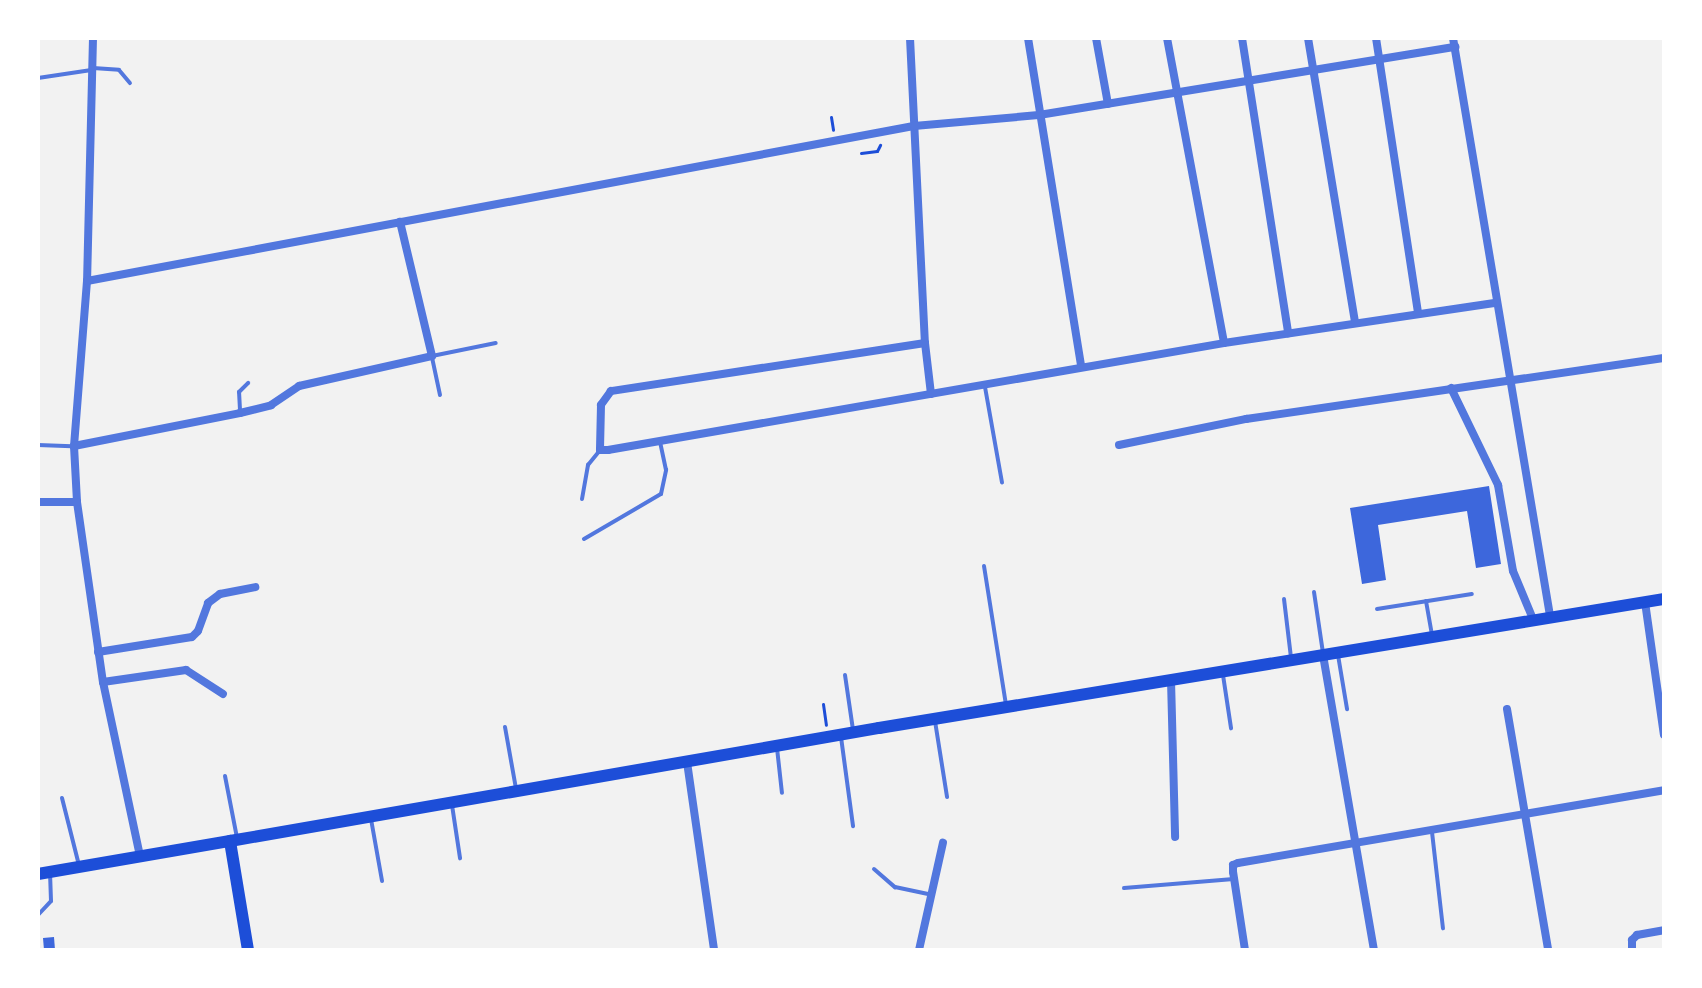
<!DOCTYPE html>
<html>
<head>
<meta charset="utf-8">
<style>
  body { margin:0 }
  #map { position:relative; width:1702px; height:988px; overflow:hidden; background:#f2f2f2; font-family:Signika,sans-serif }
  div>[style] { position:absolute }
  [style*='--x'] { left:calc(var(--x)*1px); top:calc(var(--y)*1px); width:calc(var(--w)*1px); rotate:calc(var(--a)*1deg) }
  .building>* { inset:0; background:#3d67dc }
  .path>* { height:3px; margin:-1.5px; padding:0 1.5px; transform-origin:1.5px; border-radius:1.5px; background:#1d4ed8 }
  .service>* { height:4px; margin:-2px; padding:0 2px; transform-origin:2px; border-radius:2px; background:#5277de }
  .minor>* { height:8px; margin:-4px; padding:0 4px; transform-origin:4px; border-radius:4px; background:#5277de }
  .primary>* { height:12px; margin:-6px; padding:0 6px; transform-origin:6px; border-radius:6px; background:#1d4ed8 }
  .trunk>* { height:12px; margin:-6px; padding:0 6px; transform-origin:6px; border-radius:6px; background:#1d4ed8 }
  span { translate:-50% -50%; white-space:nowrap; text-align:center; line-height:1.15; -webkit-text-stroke:6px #fff; paint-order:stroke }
  .frame { position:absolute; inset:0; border:40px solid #fff; pointer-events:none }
</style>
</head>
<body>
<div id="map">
  <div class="building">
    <i style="clip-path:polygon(1489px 486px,1501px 564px,1476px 568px,1467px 511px,1378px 525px,1386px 580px,1362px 584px,1350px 508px)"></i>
    <i style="clip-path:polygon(54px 937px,55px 950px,44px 950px,43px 938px)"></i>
  </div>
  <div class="path">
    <i style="--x:831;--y:117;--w:13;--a:81"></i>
    <i style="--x:861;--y:153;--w:16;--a:-7"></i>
    <i style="--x:877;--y:151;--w:7;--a:-63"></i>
    <i style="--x:823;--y:704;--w:21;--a:82"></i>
  </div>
  <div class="service">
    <i style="--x:93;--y:68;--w:26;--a:4"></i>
    <i style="--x:119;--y:70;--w:17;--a:50"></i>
    <i style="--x:38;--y:78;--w:54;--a:-8.6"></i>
    <i style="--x:985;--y:387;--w:97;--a:79.9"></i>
    <i style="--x:440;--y:395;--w:40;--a:-102"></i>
    <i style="--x:432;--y:356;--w:65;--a:-11.5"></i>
    <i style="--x:240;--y:410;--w:18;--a:-93"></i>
    <i style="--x:239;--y:392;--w:13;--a:-45"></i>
    <i style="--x:38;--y:445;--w:34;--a:2"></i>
    <i style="--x:582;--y:499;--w:35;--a:-80"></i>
    <i style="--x:588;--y:465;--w:19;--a:-51"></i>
    <i style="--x:584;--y:539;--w:89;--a:-30.3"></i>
    <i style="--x:661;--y:494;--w:25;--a:-78"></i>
    <i style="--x:666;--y:470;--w:30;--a:-102"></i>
    <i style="--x:984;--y:566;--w:141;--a:81"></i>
    <i style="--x:1314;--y:592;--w:62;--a:81.6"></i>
    <i style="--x:1284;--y:599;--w:59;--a:83.2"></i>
    <i style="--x:1426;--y:601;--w:34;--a:80"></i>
    <i style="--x:1377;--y:609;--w:96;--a:-9"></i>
    <i style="--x:1338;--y:655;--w:55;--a:80.5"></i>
    <i style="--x:845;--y:675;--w:56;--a:81.7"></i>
    <i style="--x:1223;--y:675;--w:54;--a:81.4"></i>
    <i style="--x:935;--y:721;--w:77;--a:81"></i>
    <i style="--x:505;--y:727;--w:63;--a:79.9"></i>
    <i style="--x:841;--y:737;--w:90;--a:82.3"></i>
    <i style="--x:777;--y:748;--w:45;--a:83.7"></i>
    <i style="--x:225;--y:776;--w:63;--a:79"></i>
    <i style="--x:62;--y:798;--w:69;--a:75.8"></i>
    <i style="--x:452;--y:805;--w:54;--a:81.4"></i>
    <i style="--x:371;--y:819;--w:63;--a:79.9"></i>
    <i style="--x:1432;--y:832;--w:97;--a:83.5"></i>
    <i style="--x:874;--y:869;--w:28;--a:41"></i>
    <i style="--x:895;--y:887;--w:35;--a:12"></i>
    <i style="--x:1124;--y:888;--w:110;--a:-4.7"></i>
    <i style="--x:38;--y:915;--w:19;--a:-47"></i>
    <i style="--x:51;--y:901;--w:27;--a:-92"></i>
  </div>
  <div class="minor">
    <i style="--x:93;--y:38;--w:243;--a:91.4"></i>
    <i style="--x:87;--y:281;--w:166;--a:94.5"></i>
    <i style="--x:74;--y:446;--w:56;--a:86.9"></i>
    <i style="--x:77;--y:502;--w:182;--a:81.8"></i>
    <i style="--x:103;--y:682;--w:178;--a:78"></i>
    <i style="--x:910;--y:38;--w:305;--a:87.2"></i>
    <i style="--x:1028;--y:38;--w:333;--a:80.8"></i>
    <i style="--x:1096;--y:38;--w:67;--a:79.7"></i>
    <i style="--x:1167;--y:38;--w:310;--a:79.4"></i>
    <i style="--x:1242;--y:38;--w:299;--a:81.1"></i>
    <i style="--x:1308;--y:38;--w:288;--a:80.6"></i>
    <i style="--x:1376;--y:38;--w:278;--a:81.3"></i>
    <i style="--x:1453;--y:38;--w:586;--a:80.47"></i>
    <i style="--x:87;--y:281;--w:841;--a:-10.62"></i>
    <i style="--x:914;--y:126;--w:125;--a:-5"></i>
    <i style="--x:1039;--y:115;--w:422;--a:-9.3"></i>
    <i style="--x:1451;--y:388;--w:108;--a:64.1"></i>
    <i style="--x:1498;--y:485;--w:87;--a:80.1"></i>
    <i style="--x:1513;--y:571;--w:52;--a:67.4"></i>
    <i style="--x:931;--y:394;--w:51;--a:-96.7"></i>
    <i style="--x:925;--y:343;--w:318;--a:171.3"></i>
    <i style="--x:611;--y:391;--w:17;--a:126"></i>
    <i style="--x:601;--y:405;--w:45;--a:91.3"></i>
    <i style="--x:600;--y:450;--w:8;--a:0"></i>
    <i style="--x:608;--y:450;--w:625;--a:-9.85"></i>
    <i style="--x:1224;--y:343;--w:275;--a:-8.4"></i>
    <i style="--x:1119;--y:445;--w:130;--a:-11.6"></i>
    <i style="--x:1246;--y:419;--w:422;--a:-8.3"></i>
    <i style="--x:74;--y:446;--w:169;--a:-11.2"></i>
    <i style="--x:240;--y:413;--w:32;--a:-14"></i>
    <i style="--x:271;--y:405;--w:34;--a:-34"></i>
    <i style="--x:299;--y:386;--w:136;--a:-12.7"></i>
    <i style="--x:432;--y:356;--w:138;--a:-103.4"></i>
    <i style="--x:38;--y:502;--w:39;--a:0"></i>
    <i style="--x:1645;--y:602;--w:134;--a:81.9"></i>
    <i style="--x:98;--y:652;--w:95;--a:-9.1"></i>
    <i style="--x:192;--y:637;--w:8;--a:-45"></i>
    <i style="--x:198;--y:631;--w:30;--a:-70"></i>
    <i style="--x:208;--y:603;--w:15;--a:-37"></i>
    <i style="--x:220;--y:594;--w:36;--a:-11"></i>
    <i style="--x:1323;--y:655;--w:299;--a:80.2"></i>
    <i style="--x:1171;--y:680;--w:157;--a:88.5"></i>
    <i style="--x:103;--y:682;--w:84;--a:-8.2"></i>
    <i style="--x:186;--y:670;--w:44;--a:33"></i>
    <i style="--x:1507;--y:709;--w:244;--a:80.3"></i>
    <i style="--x:687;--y:762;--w:190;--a:81.8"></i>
    <i style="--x:919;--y:950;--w:110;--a:-77.4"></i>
    <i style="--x:1245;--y:950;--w:79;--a:-98.7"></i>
    <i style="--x:1233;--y:872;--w:7;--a:-90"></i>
    <i style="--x:1233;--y:865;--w:5;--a:-22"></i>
    <i style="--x:1238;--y:863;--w:432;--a:-9.7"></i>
    <i style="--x:1632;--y:950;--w:10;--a:-90"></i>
    <i style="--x:1632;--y:940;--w:7;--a:-45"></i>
    <i style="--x:1637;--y:935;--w:27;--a:-10"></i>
  </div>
  <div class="primary">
    <i style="--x:38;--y:874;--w:195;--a:-9.8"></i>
  </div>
  <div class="trunk">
    <i style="--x:248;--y:950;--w:110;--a:-99.4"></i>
    <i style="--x:230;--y:841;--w:659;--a:-9.88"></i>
    <i style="--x:879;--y:728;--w:796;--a:-9.33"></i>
  </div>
  <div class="frame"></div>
</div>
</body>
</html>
